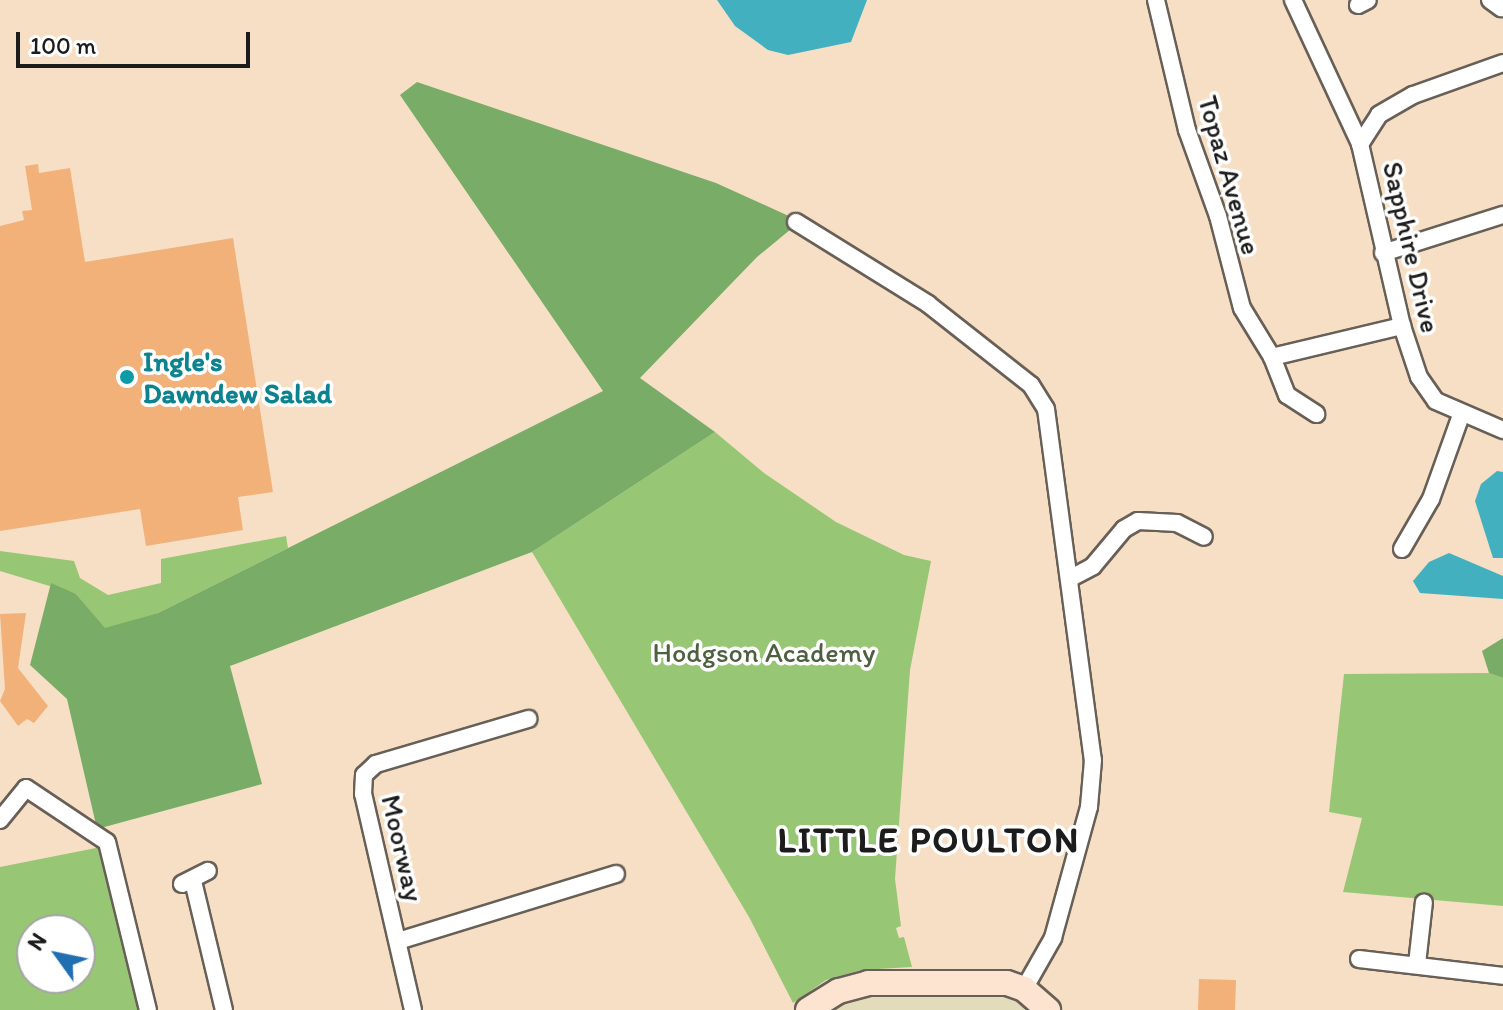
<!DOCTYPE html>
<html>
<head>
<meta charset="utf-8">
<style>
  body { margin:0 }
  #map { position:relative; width:1503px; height:1010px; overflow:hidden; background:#f6dfc5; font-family:Itim,sans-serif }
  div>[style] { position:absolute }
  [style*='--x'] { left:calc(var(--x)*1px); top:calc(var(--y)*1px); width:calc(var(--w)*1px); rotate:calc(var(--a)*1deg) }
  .built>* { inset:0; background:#e3dcba }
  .green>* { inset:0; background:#97c775 }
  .forest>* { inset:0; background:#79ac66 }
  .water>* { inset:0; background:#43b0bf }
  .building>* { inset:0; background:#f3b17a }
  .roads { filter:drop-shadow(2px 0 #686057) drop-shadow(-2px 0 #686057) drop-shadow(0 2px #686057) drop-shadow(0 -2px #686057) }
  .street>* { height:16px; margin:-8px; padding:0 8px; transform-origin:8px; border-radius:8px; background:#fff }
  .secondary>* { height:24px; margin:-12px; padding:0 12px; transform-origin:12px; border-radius:12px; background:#fde4d0 }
  .dots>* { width:22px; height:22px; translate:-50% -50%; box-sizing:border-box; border:4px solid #fff; border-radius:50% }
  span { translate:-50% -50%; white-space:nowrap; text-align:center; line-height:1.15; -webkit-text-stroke:7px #fff; paint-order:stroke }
  .street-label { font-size:28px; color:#1c1c1c }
  .culture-label { font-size:28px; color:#0d838f; font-weight:700 }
  .left { translate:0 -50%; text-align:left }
  .park-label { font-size:28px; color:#4d6040 }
  .district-label { font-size:36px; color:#1c1c1c; font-weight:700; letter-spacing:2px }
  .north { position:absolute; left:16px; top:914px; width:80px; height:80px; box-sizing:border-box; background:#fff; border:2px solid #a4a4a4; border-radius:50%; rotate:303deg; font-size:22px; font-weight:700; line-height:32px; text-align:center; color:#1c1c1c }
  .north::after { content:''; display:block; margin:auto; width:28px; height:36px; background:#1f6fb2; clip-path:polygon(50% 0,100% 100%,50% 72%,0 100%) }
  .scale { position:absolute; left:16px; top:32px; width:234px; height:36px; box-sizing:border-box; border:4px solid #1c1c1c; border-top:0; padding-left:10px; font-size:24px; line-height:28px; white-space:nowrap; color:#1c1c1c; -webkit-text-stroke:6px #fff; paint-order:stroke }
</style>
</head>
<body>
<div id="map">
  <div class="built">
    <i style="clip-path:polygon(910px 995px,1007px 996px,1028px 1010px,829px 1010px,868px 997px)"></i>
  </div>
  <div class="green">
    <i style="clip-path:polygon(715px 432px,764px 473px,836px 522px,904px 555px,931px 561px,910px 670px,895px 879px,901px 926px,896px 928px,899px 938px,904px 937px,912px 967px,861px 970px,826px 980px,793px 1003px,749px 917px,532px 552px)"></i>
    <i style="clip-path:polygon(286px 536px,288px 548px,158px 613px,105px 629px,76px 594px,0 571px,0 551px,74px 561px,80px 578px,108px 595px,161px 583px,161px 559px)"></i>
    <i style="clip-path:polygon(1489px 673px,1503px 678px,1503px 906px,1343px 892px,1362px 818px,1329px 812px,1344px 674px)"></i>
    <i style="clip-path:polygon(evenodd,106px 846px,145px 1010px,0 1010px,0 867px,106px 846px,32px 930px,80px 930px,80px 978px,32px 978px,32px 930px)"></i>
  </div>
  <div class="forest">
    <i style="clip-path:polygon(417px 82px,716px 183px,791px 217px,791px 229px,757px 257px,640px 378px,715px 432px,532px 552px,230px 666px,262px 784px,97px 829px,67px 699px,30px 665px,51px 583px,76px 594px,105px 628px,158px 613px,603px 391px,400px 95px)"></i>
    <i style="clip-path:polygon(1503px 638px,1503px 678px,1489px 673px,1482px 651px)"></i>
  </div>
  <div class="water">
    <i style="clip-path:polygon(717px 0,867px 0,851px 42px,788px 55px,768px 50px,735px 26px)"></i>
    <i style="clip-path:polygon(1497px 471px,1503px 472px,1503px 558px,1493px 558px,1475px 501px,1481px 484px)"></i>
    <i style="clip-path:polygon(1449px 553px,1503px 576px,1503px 599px,1420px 593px,1413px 581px,1429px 562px)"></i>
  </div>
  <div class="building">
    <i style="clip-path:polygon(38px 164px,39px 173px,70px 168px,85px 262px,233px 238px,273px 492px,238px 497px,243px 530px,146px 546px,140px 509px,0 531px,0 226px,24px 220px,22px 211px,32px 210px,25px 166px)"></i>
    <i style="clip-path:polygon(26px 613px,18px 668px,48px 706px,34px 723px,27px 719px,18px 726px,0 701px,5px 689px,0 614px)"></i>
    <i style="clip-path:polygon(1199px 979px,1236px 980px,1235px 1010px,1198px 1010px)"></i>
  </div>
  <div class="roads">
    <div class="street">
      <i style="--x:1156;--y:0;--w:134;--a:76.6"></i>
      <i style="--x:1187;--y:130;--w:91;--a:70.2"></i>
      <i style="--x:1218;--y:216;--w:95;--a:75.4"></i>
      <i style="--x:1242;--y:308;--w:57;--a:58.5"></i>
      <i style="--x:1272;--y:357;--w:41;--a:68.5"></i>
      <i style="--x:1287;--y:395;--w:35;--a:33"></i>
      <i style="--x:1293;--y:0;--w:159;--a:65"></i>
      <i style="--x:1490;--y:0;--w:14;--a:36"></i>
      <i style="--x:1358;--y:5;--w:11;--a:-27"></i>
      <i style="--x:1503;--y:63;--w:96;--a:160.4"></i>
      <i style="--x:1413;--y:95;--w:39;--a:150"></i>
      <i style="--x:1379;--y:115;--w:35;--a:123"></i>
      <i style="--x:1360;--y:144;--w:187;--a:77"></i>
      <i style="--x:1402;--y:326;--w:54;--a:71.6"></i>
      <i style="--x:1419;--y:377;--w:29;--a:55"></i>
      <i style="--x:1436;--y:401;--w:73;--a:23.4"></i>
      <i style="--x:796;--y:222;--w:155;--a:31.8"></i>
      <i style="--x:928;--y:304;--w:131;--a:38.2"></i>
      <i style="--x:1031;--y:385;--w:28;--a:58"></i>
      <i style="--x:1046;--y:409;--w:354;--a:82.4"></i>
      <i style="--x:1093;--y:760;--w:47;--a:94.9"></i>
      <i style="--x:1089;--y:807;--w:136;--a:105.4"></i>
      <i style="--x:1053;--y:938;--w:59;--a:119.6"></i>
      <i style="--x:1383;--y:253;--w:126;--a:-17.6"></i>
      <i style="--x:1272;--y:357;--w:134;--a:-13.4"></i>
      <i style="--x:1402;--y:549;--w:58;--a:-59.9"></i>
      <i style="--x:1431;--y:499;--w:89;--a:-70.3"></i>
      <i style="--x:1069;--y:579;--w:27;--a:-28"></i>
      <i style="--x:1093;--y:566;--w:48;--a:-50"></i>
      <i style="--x:1124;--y:529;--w:16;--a:-30"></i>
      <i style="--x:1138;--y:521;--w:39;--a:3"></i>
      <i style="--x:1177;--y:523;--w:30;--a:27"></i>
      <i style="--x:0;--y:820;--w:41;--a:-50.9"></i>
      <i style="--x:26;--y:788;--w:97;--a:33.7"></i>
      <i style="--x:107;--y:842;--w:173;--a:76.3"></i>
      <i style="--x:193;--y:881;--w:133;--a:76.5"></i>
      <i style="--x:182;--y:884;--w:29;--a:-27"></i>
      <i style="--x:398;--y:941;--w:228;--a:-17.1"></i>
      <i style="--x:1359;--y:959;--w:145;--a:6.7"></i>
      <i style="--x:1417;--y:964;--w:62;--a:-83.6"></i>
      <i style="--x:413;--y:1010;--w:222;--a:-103"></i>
      <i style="--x:363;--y:794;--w:19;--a:-87"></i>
      <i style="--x:364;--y:775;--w:16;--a:-43"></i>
      <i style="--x:376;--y:764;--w:159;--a:-16.5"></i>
    </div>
    <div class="secondary">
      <i style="--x:808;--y:1010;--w:36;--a:-32"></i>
      <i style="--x:839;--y:991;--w:30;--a:-15"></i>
      <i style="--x:868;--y:983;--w:139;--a:0"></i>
      <i style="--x:1007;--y:983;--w:18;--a:19"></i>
      <i style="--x:1024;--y:989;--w:32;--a:41"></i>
    </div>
  </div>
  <div class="dots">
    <i style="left:127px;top:377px;background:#0f9aa8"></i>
  </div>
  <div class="street-label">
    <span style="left:1230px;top:175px;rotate:74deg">Topaz Avenue</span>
    <span style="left:1412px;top:247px;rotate:77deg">Sapphire Drive</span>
    <span style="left:403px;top:848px;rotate:77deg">Moorway</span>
  </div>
  <div class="culture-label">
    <span class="left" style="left:143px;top:377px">Ingle's<br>Dawndew Salad</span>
  </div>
  <div class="park-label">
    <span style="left:764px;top:652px">Hodgson Academy</span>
  </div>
  <div class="district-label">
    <span style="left:929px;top:840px">LITTLE POULTON</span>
  </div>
  <div class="north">N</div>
  <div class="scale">100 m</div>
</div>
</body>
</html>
